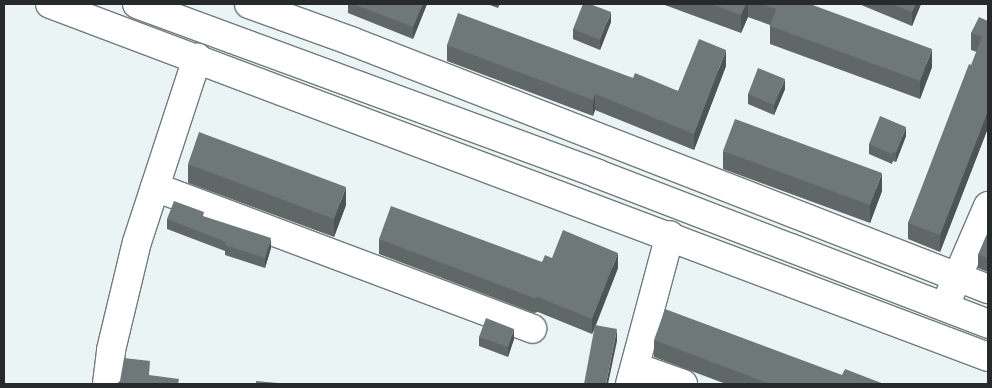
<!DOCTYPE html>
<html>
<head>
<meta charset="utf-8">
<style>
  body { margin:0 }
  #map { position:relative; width:992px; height:388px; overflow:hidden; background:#eaf4f4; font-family:Montserrat,sans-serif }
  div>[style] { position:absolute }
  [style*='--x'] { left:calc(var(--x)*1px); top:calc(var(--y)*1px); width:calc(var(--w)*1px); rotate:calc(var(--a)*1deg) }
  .roads { filter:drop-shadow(1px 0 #727c7b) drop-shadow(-1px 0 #727c7b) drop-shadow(0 1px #727c7b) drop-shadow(0 -1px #727c7b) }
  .minor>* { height:28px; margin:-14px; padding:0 14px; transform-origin:14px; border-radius:14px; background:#fff }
  .major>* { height:28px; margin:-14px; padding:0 14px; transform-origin:14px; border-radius:14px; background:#fff }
  .wall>* { inset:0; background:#5f6767 }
  .shaded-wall>* { inset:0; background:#4e5454 }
  .building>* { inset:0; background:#6f7878 }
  span { translate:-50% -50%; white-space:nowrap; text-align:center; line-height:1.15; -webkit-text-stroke:5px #fff; paint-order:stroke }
  .frame { position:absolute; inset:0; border:5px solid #262a2a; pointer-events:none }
</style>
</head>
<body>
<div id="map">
  <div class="roads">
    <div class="minor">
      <i style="--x:249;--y:4;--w:109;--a:19.9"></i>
      <i style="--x:351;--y:41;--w:684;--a:21.27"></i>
      <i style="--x:155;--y:187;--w:403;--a:20.6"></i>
      <i style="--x:950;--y:294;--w:96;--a:-66.6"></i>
      <i style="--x:635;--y:367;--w:51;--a:19.5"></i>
      <i style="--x:107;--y:384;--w:34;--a:-83"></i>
      <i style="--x:111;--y:350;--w:111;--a:-76.5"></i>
      <i style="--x:137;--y:242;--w:194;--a:-71.9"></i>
      <i style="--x:630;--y:384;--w:154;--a:-75"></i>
    </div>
    <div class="major">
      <i style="--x:50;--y:4;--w:1002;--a:20.62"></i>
      <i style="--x:137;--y:4;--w:491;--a:20.2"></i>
      <i style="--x:598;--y:174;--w:418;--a:21"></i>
    </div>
  </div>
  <div class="wall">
    <i style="clip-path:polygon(348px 4px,427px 4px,413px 39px,348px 13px)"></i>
    <i style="clip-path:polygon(487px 4px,500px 4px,498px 8px)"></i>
    <i style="clip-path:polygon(662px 4px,810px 4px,932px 67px,920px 99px,770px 44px,770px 25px,748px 17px,741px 33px)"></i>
    <i style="clip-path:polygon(859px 4px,921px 4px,912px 26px)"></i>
    <i style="clip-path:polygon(988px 21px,988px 128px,940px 252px,908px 239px,908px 223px,977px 52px,971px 50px,971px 33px)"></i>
    <i style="clip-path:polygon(611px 22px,600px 50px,573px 39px,573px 29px)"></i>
    <i style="clip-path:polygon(447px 45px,633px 78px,678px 91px,726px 66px,694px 150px,595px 110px,593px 116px,447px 61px)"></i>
    <i style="clip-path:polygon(785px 89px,774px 115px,748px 104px,748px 94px)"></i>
    <i style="clip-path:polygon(906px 136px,896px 162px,893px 161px,892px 164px,869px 154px,869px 144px)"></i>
    <i style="clip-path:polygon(723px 151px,882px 191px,870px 223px,723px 169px)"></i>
    <i style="clip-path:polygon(188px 164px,346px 205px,334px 237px,188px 183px)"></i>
    <i style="clip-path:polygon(204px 217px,271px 248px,265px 268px,225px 255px,225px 251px,167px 229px,167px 219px)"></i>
    <i style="clip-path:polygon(988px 232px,988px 272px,978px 268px,978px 255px)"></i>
    <i style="clip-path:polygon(379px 239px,542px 262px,552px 258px,618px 268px,596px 325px,617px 341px,595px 328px,592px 334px,538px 312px,534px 313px,379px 254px)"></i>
    <i style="clip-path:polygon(479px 337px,514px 339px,508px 357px,479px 346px)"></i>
    <i style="clip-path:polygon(654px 340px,842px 375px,884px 384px,726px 384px,654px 357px)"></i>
  </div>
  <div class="shaded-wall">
    <i style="clip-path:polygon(423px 4px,427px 4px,413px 39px,413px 27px)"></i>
    <i style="clip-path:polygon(746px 4px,748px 4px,748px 17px,741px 33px,741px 15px)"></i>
    <i style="clip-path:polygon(916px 4px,921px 4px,912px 26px,912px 12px)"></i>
    <i style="clip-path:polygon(611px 12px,611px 22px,600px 50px,600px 40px)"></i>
    <i style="clip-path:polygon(932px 49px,932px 67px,920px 99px,920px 81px)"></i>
    <i style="clip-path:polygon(726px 50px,726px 66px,694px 150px,694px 134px)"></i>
    <i style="clip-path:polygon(785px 79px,785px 89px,774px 115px,774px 105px)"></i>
    <i style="clip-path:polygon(595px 94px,595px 110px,593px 116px,593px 100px)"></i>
    <i style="clip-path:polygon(988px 111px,988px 128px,940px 252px,940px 235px)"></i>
    <i style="clip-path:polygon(906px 127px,906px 136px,896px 162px,896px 153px)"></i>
    <i style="clip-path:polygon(882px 173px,882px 191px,870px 223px,870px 205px)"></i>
    <i style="clip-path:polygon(346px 187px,346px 205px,334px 237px,334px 219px)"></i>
    <i style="clip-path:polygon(271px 238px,271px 248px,265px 268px,265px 258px)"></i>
    <i style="clip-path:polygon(618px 253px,618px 268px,592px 334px,592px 319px)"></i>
    <i style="clip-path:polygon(514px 329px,514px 339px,508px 357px,508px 347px)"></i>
    <i style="clip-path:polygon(617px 329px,617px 341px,608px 384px,606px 384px)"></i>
  </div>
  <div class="building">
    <i style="clip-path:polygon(353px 4px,423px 4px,413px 27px)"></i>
    <i style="clip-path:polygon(583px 4px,590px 4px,611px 12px,600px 40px,573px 29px)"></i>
    <i style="clip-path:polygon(711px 4px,746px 4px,741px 15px)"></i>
    <i style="clip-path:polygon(761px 4px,810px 4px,932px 49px,920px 81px,770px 26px,776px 9px)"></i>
    <i style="clip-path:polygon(892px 4px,916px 4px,912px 12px)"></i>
    <i style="clip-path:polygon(458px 13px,633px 78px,635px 73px,678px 91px,699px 39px,726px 50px,694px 134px,595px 94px,593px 100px,447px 45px)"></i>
    <i style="clip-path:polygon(979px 17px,988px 21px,988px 111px,940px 235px,908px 223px,969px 64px,971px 65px,982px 37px,971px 33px)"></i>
    <i style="clip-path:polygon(758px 68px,785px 79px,774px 105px,748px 94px)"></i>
    <i style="clip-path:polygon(880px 116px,906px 127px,896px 153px,893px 152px,892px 154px,869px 144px)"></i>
    <i style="clip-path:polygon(735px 119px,882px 173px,870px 205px,723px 151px)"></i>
    <i style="clip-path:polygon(199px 132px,346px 187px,334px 219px,188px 164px)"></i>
    <i style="clip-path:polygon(174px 201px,204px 212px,203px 216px,271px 238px,265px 258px,225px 245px,226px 242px,167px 219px)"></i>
    <i style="clip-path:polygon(391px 206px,542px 262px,545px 255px,552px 258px,563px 230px,618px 253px,592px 319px,538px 297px,534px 298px,379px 239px)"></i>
    <i style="clip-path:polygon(988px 232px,988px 258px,978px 255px)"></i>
    <i style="clip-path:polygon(665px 309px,842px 375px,845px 369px,884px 384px,770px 384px,654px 340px)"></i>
    <i style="clip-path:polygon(486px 318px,514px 329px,508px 347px,479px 337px)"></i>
    <i style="clip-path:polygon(595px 325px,617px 329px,606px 384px,584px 384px)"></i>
    <i style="clip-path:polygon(124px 358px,150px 361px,149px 375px,179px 379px,178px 384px,116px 384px,120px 381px)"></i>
    <i style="clip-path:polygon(256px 381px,278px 383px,278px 384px,256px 384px)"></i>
  </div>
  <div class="frame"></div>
</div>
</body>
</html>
